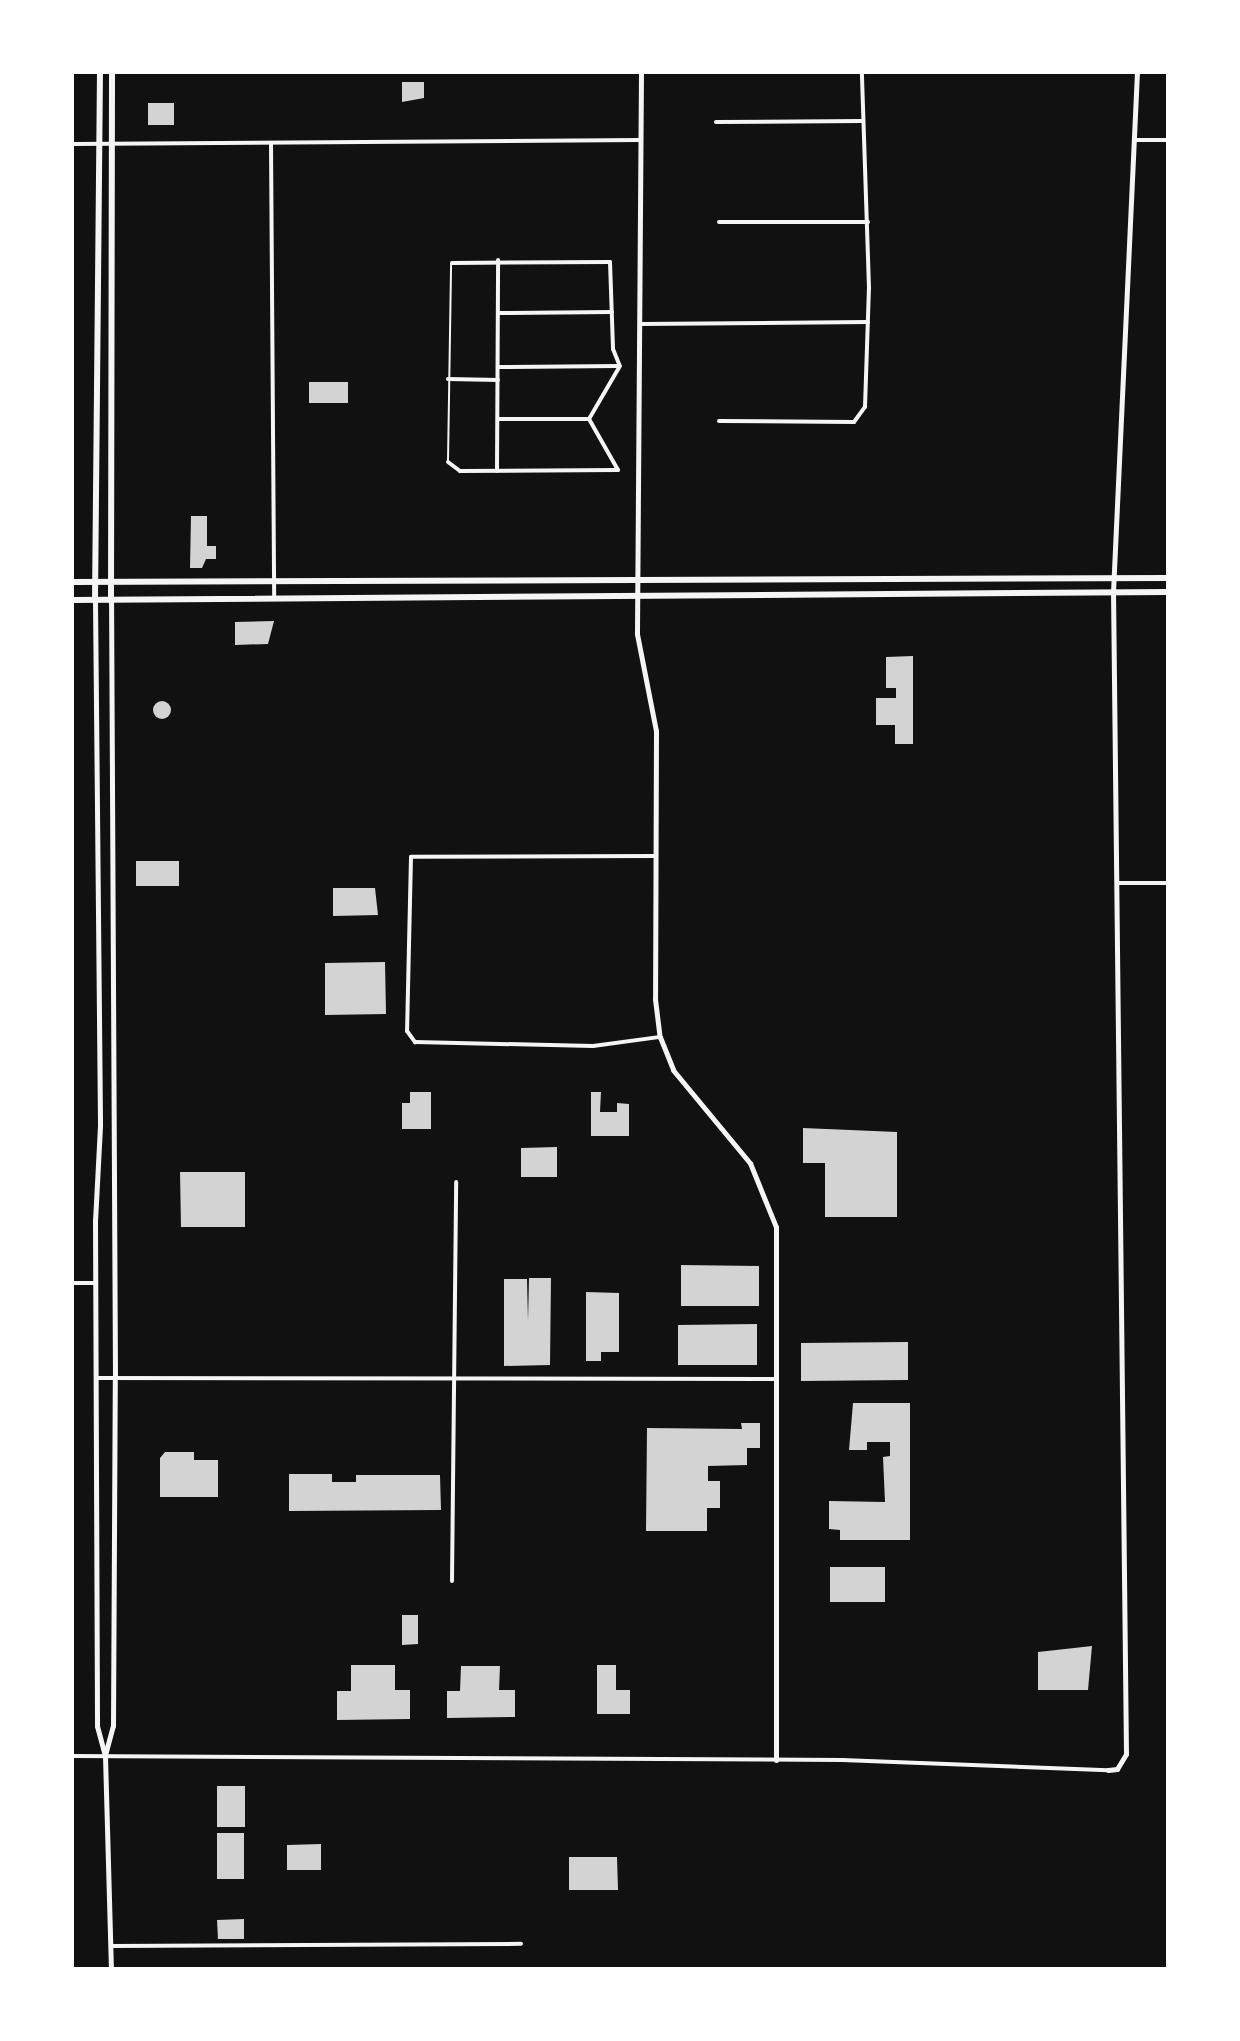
<!DOCTYPE html>
<html>
<head>
<meta charset="utf-8">
<style>
  body { margin:0 }
  #map { position:relative; width:1240px; height:2041px; overflow:hidden; background:#111; font-family:Helvetica,sans-serif }
  div>[style] { position:absolute }
  [style*='--x'] { left:calc(var(--x)*1px); top:calc(var(--y)*1px); width:calc(var(--w)*1px); rotate:calc(var(--a)*1deg) }
  .building>* { inset:0; background:#d3d3d3 }
  .round { border-radius:50% }
  .service>* { height:2px; margin:-1px; padding:0 1px; transform-origin:1px; border-radius:1px; background:#f5f5f5 }
  .minor>* { height:4px; margin:-2px; padding:0 2px; transform-origin:2px; border-radius:2px; background:#f5f5f5 }
  .tertiary>* { height:5px; margin:-2.5px; padding:0 2.5px; transform-origin:2.5px; border-radius:2.5px; background:#f5f5f5 }
  .secondary>* { height:6px; margin:-3px; padding:0 3px; transform-origin:3px; border-radius:3px; background:#f5f5f5 }
  span { translate:-50% -50%; white-space:nowrap; text-align:center; line-height:1.15; -webkit-text-stroke:6px #fff; paint-order:stroke }
  .frame { position:absolute; inset:0; border:74px solid #fff; pointer-events:none }
</style>
</head>
<body>
<div id="map">
  <div class="building">
    <i style="clip-path:polygon(402px 82px,424px 82px,424px 98px,402px 102px)"></i>
    <i style="clip-path:polygon(148px 103px,174px 103px,174px 125px,148px 125px)"></i>
    <i style="clip-path:polygon(309px 382px,348px 382px,348px 403px,309px 403px)"></i>
    <i style="clip-path:polygon(191px 516px,207px 516px,207px 546px,216px 546px,216px 559px,206px 559px,202px 568px,190px 568px)"></i>
    <i style="clip-path:polygon(274px 621px,268px 644px,235px 645px,235px 622px)"></i>
    <i style="clip-path:polygon(913px 656px,913px 744px,895px 744px,895px 725px,876px 725px,876px 698px,896px 698px,896px 688px,886px 688px,886px 657px)"></i>
    <i class="round" style="left:153px;top:701px;width:18px;height:18px"></i>
    <i style="clip-path:polygon(136px 861px,179px 861px,179px 886px,136px 886px)"></i>
    <i style="clip-path:polygon(333px 888px,375px 888px,378px 915px,333px 916px)"></i>
    <i style="clip-path:polygon(385px 962px,386px 1014px,325px 1015px,325px 963px)"></i>
    <i style="clip-path:polygon(410px 1092px,431px 1092px,431px 1129px,402px 1129px,402px 1103px,410px 1103px)"></i>
    <i style="clip-path:polygon(591px 1092px,601px 1092px,600px 1112px,617px 1112px,617px 1103px,629px 1104px,629px 1136px,591px 1136px)"></i>
    <i style="clip-path:polygon(803px 1128px,897px 1132px,897px 1217px,825px 1217px,825px 1163px,803px 1163px)"></i>
    <i style="clip-path:polygon(557px 1147px,557px 1177px,521px 1177px,521px 1148px)"></i>
    <i style="clip-path:polygon(180px 1172px,245px 1172px,245px 1227px,181px 1227px)"></i>
    <i style="clip-path:polygon(681px 1265px,759px 1266px,759px 1306px,681px 1306px)"></i>
    <i style="clip-path:polygon(529px 1278px,551px 1278px,550px 1365px,504px 1366px,504px 1279px,527px 1279px,528px 1321px)"></i>
    <i style="clip-path:polygon(586px 1292px,619px 1293px,619px 1352px,601px 1352px,601px 1361px,586px 1361px)"></i>
    <i style="clip-path:polygon(757px 1324px,757px 1365px,678px 1365px,678px 1325px)"></i>
    <i style="clip-path:polygon(908px 1342px,908px 1380px,801px 1381px,801px 1343px)"></i>
    <i style="clip-path:polygon(853px 1403px,910px 1403px,910px 1540px,840px 1540px,840px 1530px,829px 1529px,829px 1501px,885px 1502px,883px 1457px,890px 1456px,890px 1442px,867px 1442px,867px 1450px,849px 1450px)"></i>
    <i style="clip-path:polygon(741px 1423px,760px 1423px,760px 1448px,747px 1448px,747px 1465px,708px 1466px,708px 1481px,720px 1481px,720px 1508px,707px 1508px,707px 1531px,646px 1531px,647px 1428px,742px 1429px)"></i>
    <i style="clip-path:polygon(165px 1452px,194px 1452px,194px 1460px,218px 1460px,218px 1497px,160px 1497px,160px 1458px)"></i>
    <i style="clip-path:polygon(289px 1474px,332px 1474px,332px 1482px,356px 1482px,356px 1475px,440px 1475px,441px 1510px,289px 1511px)"></i>
    <i style="clip-path:polygon(830px 1567px,885px 1567px,885px 1602px,830px 1602px)"></i>
    <i style="clip-path:polygon(402px 1615px,418px 1615px,418px 1644px,402px 1645px)"></i>
    <i style="clip-path:polygon(1092px 1646px,1088px 1690px,1038px 1690px,1038px 1652px)"></i>
    <i style="clip-path:polygon(351px 1665px,395px 1665px,395px 1690px,410px 1690px,410px 1719px,337px 1720px,337px 1691px,351px 1691px)"></i>
    <i style="clip-path:polygon(597px 1665px,616px 1665px,616px 1690px,630px 1690px,630px 1714px,597px 1714px)"></i>
    <i style="clip-path:polygon(461px 1666px,500px 1666px,499px 1690px,515px 1690px,515px 1717px,447px 1718px,447px 1691px,460px 1691px)"></i>
    <i style="clip-path:polygon(217px 1786px,245px 1786px,245px 1827px,217px 1827px)"></i>
    <i style="clip-path:polygon(217px 1833px,244px 1833px,244px 1879px,217px 1879px)"></i>
    <i style="clip-path:polygon(321px 1844px,321px 1870px,287px 1870px,287px 1845px)"></i>
    <i style="clip-path:polygon(569px 1857px,617px 1857px,618px 1890px,569px 1890px)"></i>
    <i style="clip-path:polygon(244px 1919px,244px 1939px,218px 1939px,217px 1920px)"></i>
  </div>
  <div class="service">
    <i style="--x:448;--y:461;--w:197;--a:-89.1"></i>
  </div>
  <div class="minor">
    <i style="--x:716;--y:122;--w:147;--a:-0.4"></i>
    <i style="--x:1134;--y:140;--w:34;--a:0"></i>
    <i style="--x:271;--y:143;--w:455;--a:89.6"></i>
    <i style="--x:72;--y:144;--w:568;--a:-0.4"></i>
    <i style="--x:719;--y:222;--w:149;--a:0"></i>
    <i style="--x:452;--y:263;--w:158;--a:-0.4"></i>
    <i style="--x:610;--y:262;--w:87;--a:88"></i>
    <i style="--x:613;--y:349;--w:18;--a:68"></i>
    <i style="--x:499;--y:313;--w:113;--a:-0.5"></i>
    <i style="--x:640;--y:324;--w:228;--a:-0.5"></i>
    <i style="--x:498;--y:367;--w:121;--a:-0.5"></i>
    <i style="--x:448;--y:379;--w:50;--a:1.1"></i>
    <i style="--x:498;--y:419;--w:91;--a:0"></i>
    <i style="--x:719;--y:421;--w:135;--a:0.4"></i>
    <i style="--x:854;--y:422;--w:19;--a:-54"></i>
    <i style="--x:865;--y:407;--w:119;--a:-88.1"></i>
    <i style="--x:869;--y:288;--w:216;--a:-91.9"></i>
    <i style="--x:448;--y:462;--w:15;--a:37"></i>
    <i style="--x:460;--y:471;--w:158;--a:-0.4"></i>
    <i style="--x:618;--y:470;--w:59;--a:-119.6"></i>
    <i style="--x:589;--y:419;--w:61;--a:-59.7"></i>
    <i style="--x:497;--y:471;--w:211;--a:-89.7"></i>
    <i style="--x:656;--y:856;--w:245;--a:179.8"></i>
    <i style="--x:411;--y:857;--w:174;--a:91.3"></i>
    <i style="--x:407;--y:1031;--w:14;--a:54"></i>
    <i style="--x:415;--y:1042;--w:178;--a:1.3"></i>
    <i style="--x:593;--y:1046;--w:68;--a:-7.7"></i>
    <i style="--x:1119;--y:883;--w:49;--a:0"></i>
    <i style="--x:72;--y:1283;--w:23;--a:0"></i>
    <i style="--x:96;--y:1378;--w:681;--a:0.08"></i>
    <i style="--x:452;--y:1581;--w:399;--a:-89.4"></i>
    <i style="--x:72;--y:1756;--w:770;--a:0.3"></i>
    <i style="--x:842;--y:1760;--w:266;--a:2.2"></i>
    <i style="--x:111;--y:1946;--w:410;--a:-0.3"></i>
  </div>
  <div class="tertiary">
    <i style="--x:641;--y:72;--w:562;--a:90.41"></i>
    <i style="--x:637;--y:634;--w:99;--a:78.9"></i>
    <i style="--x:656;--y:731;--w:268;--a:90.2"></i>
    <i style="--x:655;--y:999;--w:38;--a:83"></i>
    <i style="--x:660;--y:1037;--w:35;--a:68"></i>
    <i style="--x:673;--y:1070;--w:121;--a:50.4"></i>
    <i style="--x:750;--y:1163;--w:69;--a:67.9"></i>
    <i style="--x:776;--y:1227;--w:533;--a:90"></i>
    <i style="--x:95;--y:601;--w:525;--a:89.45"></i>
    <i style="--x:100;--y:1126;--w:94;--a:93"></i>
    <i style="--x:95;--y:1220;--w:506;--a:89.77"></i>
    <i style="--x:97;--y:1726;--w:31;--a:75"></i>
    <i style="--x:105;--y:1756;--w:213;--a:88.4"></i>
    <i style="--x:105;--y:1755;--w:30;--a:-75"></i>
    <i style="--x:113;--y:1726;--w:348;--a:-89.7"></i>
    <i style="--x:115;--y:1378;--w:777;--a:-90.29"></i>
    <i style="--x:1108;--y:1770;--w:9;--a:-6"></i>
    <i style="--x:1117;--y:1769;--w:17;--a:-59"></i>
    <i style="--x:1126;--y:1754;--w:1162;--a:-90.64"></i>
    <i style="--x:1113;--y:592;--w:521;--a:-87.36"></i>
  </div>
  <div class="secondary">
    <i style="--x:72;--y:582;--w:1096;--a:-0.21"></i>
    <i style="--x:72;--y:600;--w:1096;--a:-0.42"></i>
    <i style="--x:95;--y:601;--w:529;--a:-89.46"></i>
    <i style="--x:111;--y:601;--w:529;--a:-89.89"></i>
  </div>
  <div class="frame"></div>
</div>
</body>
</html>
